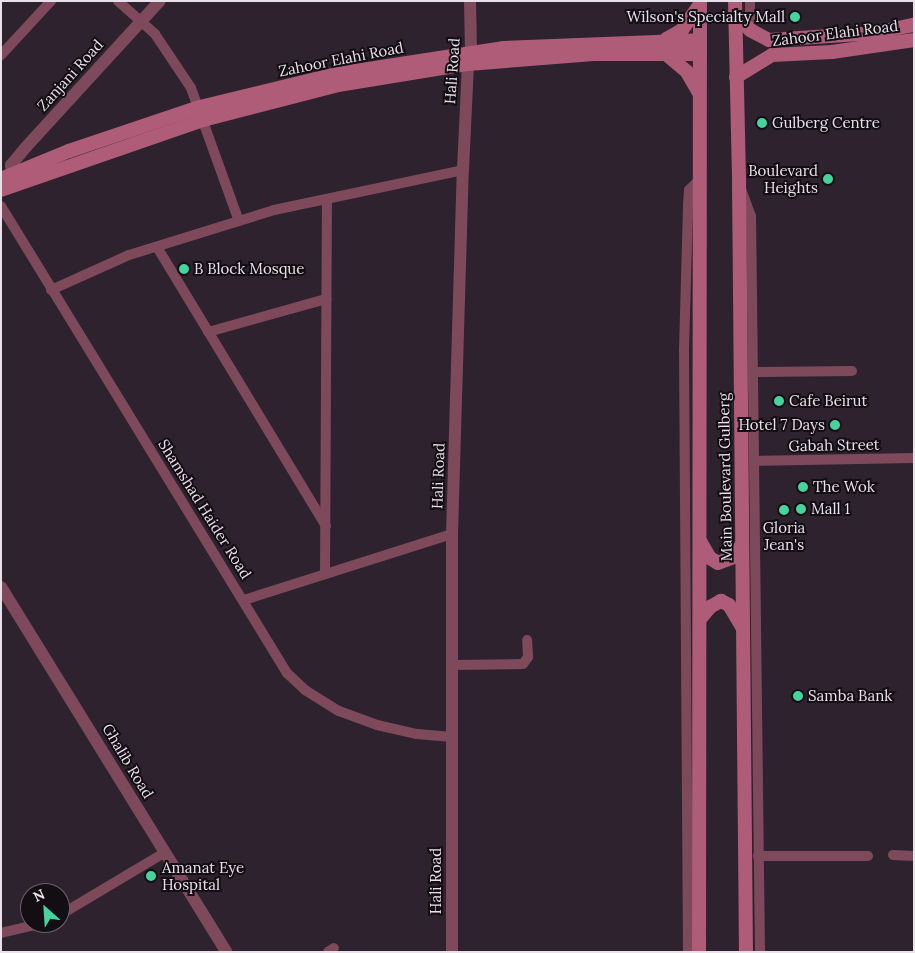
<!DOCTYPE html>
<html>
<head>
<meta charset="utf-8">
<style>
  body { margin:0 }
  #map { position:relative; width:915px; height:953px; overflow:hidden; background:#2e222e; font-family:Lora,serif }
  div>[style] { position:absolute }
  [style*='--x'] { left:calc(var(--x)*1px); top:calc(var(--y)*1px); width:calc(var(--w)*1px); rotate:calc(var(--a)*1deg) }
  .minor>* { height:10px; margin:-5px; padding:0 5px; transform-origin:5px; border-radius:5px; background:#7e4a5b }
  .tertiary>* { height:12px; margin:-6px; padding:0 6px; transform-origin:6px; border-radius:6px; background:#7e4a5b }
  .secondary>* { height:14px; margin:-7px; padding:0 7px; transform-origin:7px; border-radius:7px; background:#ae5c78 }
  .dots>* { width:14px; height:14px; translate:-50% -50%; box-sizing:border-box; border:2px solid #130e13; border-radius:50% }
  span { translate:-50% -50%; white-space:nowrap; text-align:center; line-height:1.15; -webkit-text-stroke:4px #130e13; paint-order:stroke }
  .poi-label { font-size:15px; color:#e9e1e9 }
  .right { translate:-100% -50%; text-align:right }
  .left { translate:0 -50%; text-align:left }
  .street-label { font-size:15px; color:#e9e1e9 }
  .frame { position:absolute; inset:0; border:2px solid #e9e1e9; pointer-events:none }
  .north { position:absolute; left:20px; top:883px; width:50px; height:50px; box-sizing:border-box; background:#130e13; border:1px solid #696269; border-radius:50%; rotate:334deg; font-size:14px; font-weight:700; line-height:20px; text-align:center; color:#e9e1e9 }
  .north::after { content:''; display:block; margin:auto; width:18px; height:22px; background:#46d49e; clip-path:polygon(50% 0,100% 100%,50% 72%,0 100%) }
</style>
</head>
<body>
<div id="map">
  <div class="minor">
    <i style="--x:118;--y:1;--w:50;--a:41.7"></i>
    <i style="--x:155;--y:34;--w:65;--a:56.3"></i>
    <i style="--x:191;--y:88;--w:141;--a:70.2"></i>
    <i style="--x:750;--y:30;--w:29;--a:-90"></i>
    <i style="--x:1;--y:55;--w:74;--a:-47.2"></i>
    <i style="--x:741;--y:189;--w:29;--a:70"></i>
    <i style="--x:751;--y:216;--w:736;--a:89.3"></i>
    <i style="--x:1;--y:206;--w:548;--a:58.52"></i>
    <i style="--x:287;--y:673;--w:25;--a:43"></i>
    <i style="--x:305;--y:690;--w:40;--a:32"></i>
    <i style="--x:339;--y:711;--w:40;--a:20.2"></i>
    <i style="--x:377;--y:725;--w:41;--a:12.7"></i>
    <i style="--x:417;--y:734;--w:35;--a:5"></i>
    <i style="--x:157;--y:247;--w:326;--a:58.8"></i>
    <i style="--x:51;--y:290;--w:85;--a:-24.2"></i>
    <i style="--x:129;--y:255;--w:152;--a:-17.2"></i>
    <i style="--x:274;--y:210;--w:193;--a:-11.9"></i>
    <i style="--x:208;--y:332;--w:123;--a:-15.6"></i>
    <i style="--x:754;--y:372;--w:98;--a:-0.6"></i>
    <i style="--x:755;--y:461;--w:159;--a:-1.1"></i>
    <i style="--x:325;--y:574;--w:375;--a:-89.7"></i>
    <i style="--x:244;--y:600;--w:218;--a:-17.6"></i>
    <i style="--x:452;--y:665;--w:71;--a:-0.8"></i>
    <i style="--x:523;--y:664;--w:9;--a:-54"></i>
    <i style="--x:528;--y:657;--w:17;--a:-93"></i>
    <i style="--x:893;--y:855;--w:21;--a:3"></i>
    <i style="--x:758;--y:856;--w:110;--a:0"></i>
    <i style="--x:60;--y:915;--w:121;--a:-30.8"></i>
    <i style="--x:1;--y:933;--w:43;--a:-13.4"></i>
    <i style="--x:328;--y:952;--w:7;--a:-34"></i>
    <i style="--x:688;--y:952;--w:602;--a:-90.38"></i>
    <i style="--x:684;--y:350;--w:145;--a:-88.4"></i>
    <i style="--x:688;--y:205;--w:15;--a:-86"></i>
    <i style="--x:689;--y:190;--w:16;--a:-45"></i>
  </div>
  <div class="tertiary">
    <i style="--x:12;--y:173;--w:8;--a:-97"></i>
    <i style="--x:11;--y:165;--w:23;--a:-50"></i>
    <i style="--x:26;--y:147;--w:198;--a:-47.5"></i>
    <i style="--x:1;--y:587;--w:429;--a:58.3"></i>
    <i style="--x:452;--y:952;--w:418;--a:-90"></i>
    <i style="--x:452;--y:534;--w:364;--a:-88.3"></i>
    <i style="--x:463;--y:170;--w:106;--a:-87.3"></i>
    <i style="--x:468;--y:64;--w:12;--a:-76"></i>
    <i style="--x:471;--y:52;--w:51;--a:-91.1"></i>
  </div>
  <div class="secondary">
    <i style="--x:735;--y:1;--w:182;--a:88.7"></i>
    <i style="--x:739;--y:183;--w:769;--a:89.48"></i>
    <i style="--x:735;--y:14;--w:22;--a:47"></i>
    <i style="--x:750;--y:30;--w:21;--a:28"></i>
    <i style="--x:769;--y:40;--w:106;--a:-3.8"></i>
    <i style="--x:875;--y:33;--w:40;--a:-12"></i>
    <i style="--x:666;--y:39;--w:18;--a:-29"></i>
    <i style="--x:682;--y:30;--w:29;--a:-55"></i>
    <i style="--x:667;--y:55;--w:26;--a:40"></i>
    <i style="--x:687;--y:72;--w:24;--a:60"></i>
    <i style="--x:736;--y:77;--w:42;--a:-31.4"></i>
    <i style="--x:772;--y:55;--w:60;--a:-2.9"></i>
    <i style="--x:832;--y:52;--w:83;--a:-8.3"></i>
    <i style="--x:1;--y:179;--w:74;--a:-22.4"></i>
    <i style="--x:69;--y:151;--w:138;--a:-18.6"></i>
    <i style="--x:200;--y:107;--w:140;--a:-13.6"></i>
    <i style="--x:336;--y:74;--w:170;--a:-8.8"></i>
    <i style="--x:504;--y:48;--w:196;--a:-2.3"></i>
    <i style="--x:1;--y:190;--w:214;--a:-19.1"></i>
    <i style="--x:203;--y:120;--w:139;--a:-14.5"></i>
    <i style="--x:338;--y:85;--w:132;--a:-9.2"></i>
    <i style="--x:468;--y:64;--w:126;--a:-4.5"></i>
    <i style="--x:594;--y:54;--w:106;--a:0"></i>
    <i style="--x:700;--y:541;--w:20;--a:60"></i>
    <i style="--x:710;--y:558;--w:9;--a:32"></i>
    <i style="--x:718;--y:563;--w:17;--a:-21"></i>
    <i style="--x:734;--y:557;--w:15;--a:-58"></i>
    <i style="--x:700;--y:619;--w:16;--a:-50"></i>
    <i style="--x:710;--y:607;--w:13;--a:-29"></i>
    <i style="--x:721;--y:601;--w:9;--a:27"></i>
    <i style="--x:729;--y:605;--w:26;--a:59"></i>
    <i style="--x:699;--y:952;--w:951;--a:-89.94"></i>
  </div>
  <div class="dots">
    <i style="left:795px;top:17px;background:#46d49e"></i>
    <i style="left:762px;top:123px;background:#46d49e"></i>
    <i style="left:828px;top:179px;background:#46d49e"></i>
    <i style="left:184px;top:269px;background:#46d49e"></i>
    <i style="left:779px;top:401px;background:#46d49e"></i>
    <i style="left:835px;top:425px;background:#46d49e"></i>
    <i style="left:803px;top:487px;background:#46d49e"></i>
    <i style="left:801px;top:509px;background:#46d49e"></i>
    <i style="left:784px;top:510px;background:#46d49e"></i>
    <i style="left:798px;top:696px;background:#46d49e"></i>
    <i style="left:151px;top:876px;background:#46d49e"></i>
  </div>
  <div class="poi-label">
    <span class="right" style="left:785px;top:17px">Wilson's Specialty Mall</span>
    <span class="left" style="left:772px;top:123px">Gulberg Centre</span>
    <span class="right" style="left:818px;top:179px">Boulevard<br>Heights</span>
    <span class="left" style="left:194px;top:269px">B Block Mosque</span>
    <span class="left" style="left:789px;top:401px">Cafe Beirut</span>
    <span class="right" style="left:825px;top:425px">Hotel 7 Days</span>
    <span class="left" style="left:813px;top:487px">The Wok</span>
    <span class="left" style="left:811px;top:509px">Mall 1</span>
    <span style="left:784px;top:536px">Gloria<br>Jean's</span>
    <span class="left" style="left:808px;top:696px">Samba Bank</span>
    <span class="left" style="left:162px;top:876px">Amanat Eye<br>Hospital</span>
  </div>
  <div class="street-label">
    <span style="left:835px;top:33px;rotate:-7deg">Zahoor Elahi Road</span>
    <span style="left:341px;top:59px;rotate:-11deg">Zahoor Elahi Road</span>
    <span style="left:452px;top:71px;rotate:-86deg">Hali Road</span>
    <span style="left:70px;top:75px;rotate:-48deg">Zanjani Road</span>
    <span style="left:834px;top:445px;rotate:-1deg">Gabah Street</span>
    <span style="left:438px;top:476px;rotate:-88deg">Hali Road</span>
    <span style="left:725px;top:477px;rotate:-91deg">Main Boulevard Gulberg</span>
    <span style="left:205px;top:509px;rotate:58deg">Shamshad Haider Road</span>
    <span style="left:128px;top:761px;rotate:59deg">Ghalib Road</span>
    <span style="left:436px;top:881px;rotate:-90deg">Hali Road</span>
  </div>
  <div class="frame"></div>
  <div class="north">N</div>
</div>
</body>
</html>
